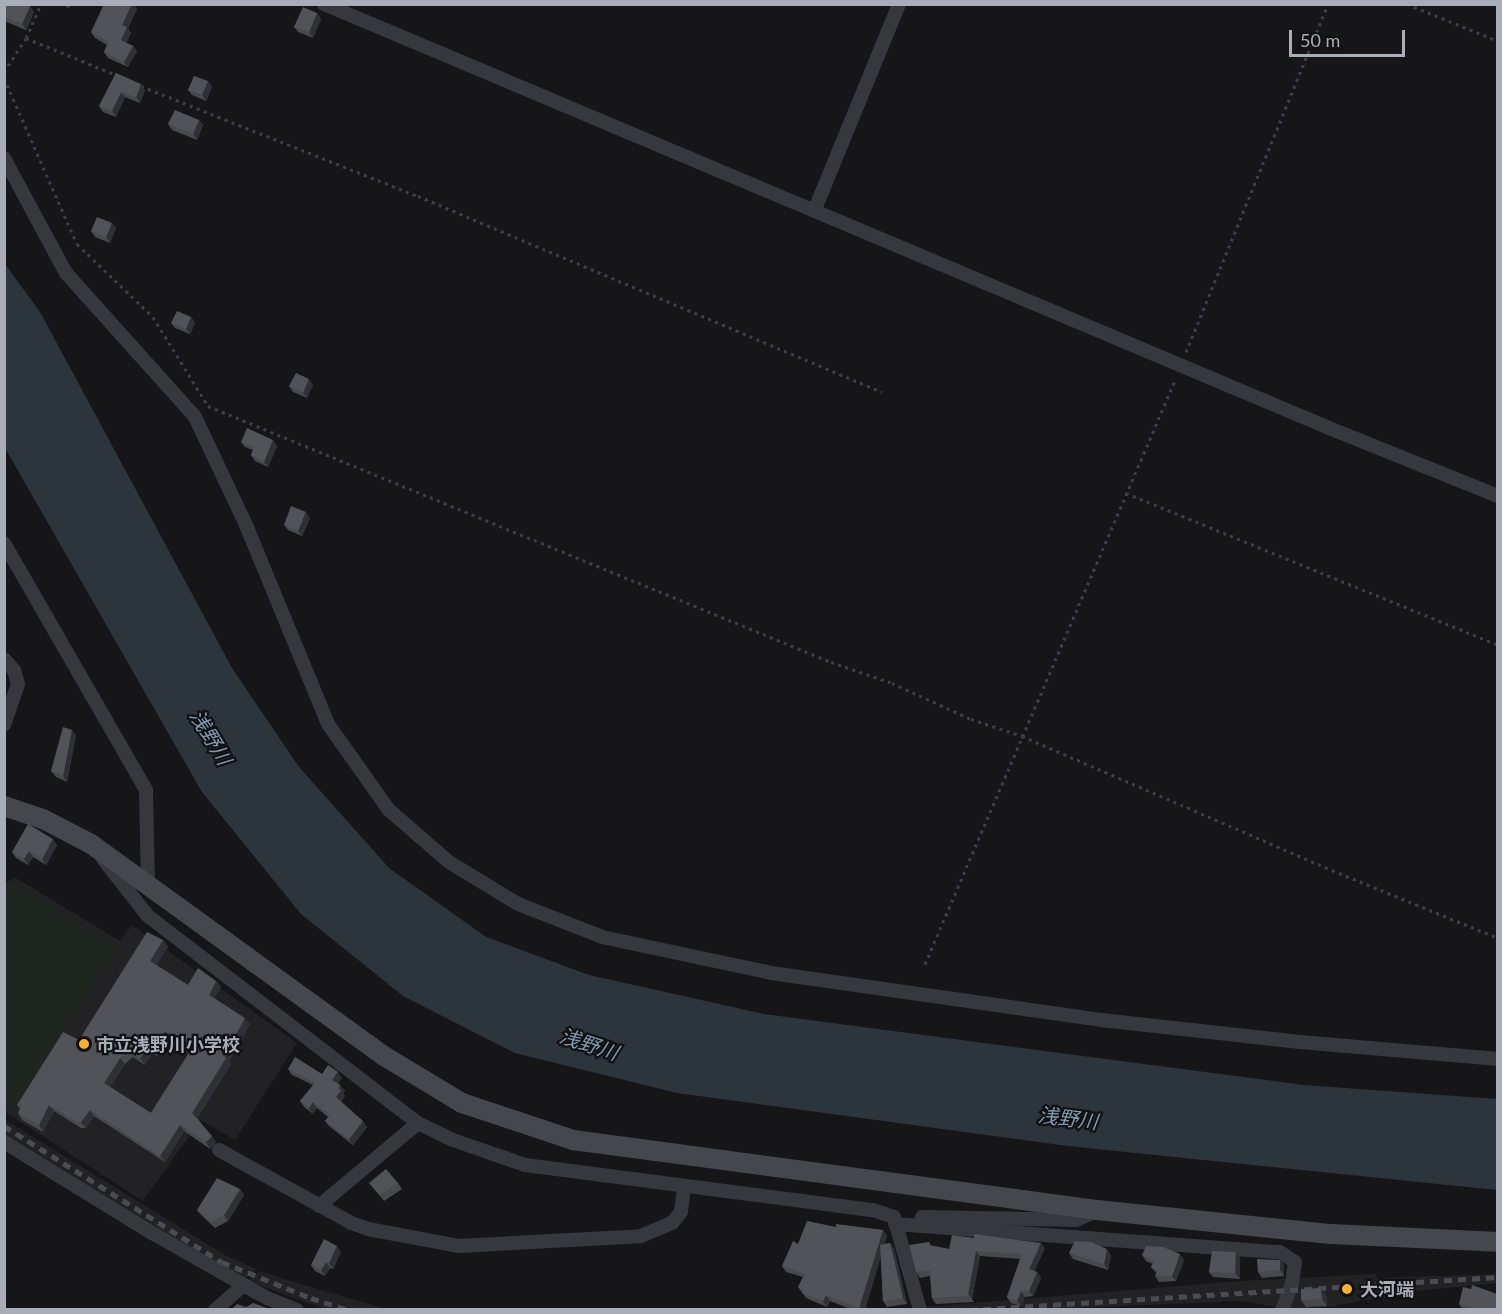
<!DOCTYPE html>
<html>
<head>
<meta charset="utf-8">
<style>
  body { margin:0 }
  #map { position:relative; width:1502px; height:1314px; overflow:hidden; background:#161618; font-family:Lato,"Noto Sans JP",sans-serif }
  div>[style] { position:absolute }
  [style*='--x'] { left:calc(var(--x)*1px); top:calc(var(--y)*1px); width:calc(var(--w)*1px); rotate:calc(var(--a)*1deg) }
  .built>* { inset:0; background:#222225 }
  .green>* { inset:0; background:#1e261f }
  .water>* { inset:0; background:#2c353c }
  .path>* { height:3px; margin-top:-1.5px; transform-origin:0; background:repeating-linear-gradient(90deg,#3d3f44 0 3px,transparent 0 7.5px) }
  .street>* { height:14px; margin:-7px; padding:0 7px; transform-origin:7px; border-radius:7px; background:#37383d }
  .secondary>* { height:20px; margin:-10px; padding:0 10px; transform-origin:10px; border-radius:10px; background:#45474d }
  .rail>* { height:4.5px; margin-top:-2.25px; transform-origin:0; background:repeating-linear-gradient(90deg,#4a4c52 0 8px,transparent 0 14px) }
  .wall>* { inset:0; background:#47494d }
  .shaded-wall>* { inset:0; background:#2f3033 }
  .building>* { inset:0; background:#525359 }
  .dots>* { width:16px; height:16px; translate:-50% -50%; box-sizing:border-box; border:3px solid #111113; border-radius:50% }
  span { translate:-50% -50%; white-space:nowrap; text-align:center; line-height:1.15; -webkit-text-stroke:4.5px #111113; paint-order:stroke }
  .poi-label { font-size:18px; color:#a8adb8; font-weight:700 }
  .left { translate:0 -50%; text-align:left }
  .water-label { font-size:20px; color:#7f9bb3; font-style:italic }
  .frame { position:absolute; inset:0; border:6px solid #a8adb8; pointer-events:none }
  .scale { position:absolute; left:1289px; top:30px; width:116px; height:27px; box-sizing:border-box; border:3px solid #a8adb8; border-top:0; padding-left:8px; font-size:18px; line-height:21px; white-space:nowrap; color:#a8adb8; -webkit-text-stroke:4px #111113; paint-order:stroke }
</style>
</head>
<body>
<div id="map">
  <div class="built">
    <i style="clip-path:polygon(16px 878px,120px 941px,132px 925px,297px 1043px,235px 1140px,201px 1120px,143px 1201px,5px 1112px,4px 883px)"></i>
    <i style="clip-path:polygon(4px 1119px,225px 1255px,256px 1269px,244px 1280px,208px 1261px,5px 1136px)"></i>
    <i style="clip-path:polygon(260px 1271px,287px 1280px,386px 1309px,325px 1309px,247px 1281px)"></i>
    <i style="clip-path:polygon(1376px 1274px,1376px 1278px,1497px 1274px,1497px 1283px,1416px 1291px,1329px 1307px,1287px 1309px,1241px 1301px,1053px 1309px,889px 1310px,1239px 1281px)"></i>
  </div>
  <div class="green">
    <i style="clip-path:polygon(14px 884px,118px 947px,16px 1105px,5px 1098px,4px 888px)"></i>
  </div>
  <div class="water">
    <i style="clip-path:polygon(5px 264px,40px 312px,232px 668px,299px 767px,389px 868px,486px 937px,589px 975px,764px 1014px,1304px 1085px,1497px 1099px,1497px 1190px,1068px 1146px,677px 1093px,515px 1053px,403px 996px,301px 914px,202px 792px,5px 448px)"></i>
  </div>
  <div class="path">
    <i style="--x:1407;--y:4;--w:98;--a:22.1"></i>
    <i style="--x:26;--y:38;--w:100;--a:22.2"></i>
    <i style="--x:4;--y:72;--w:40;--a:-57.1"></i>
    <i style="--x:26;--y:38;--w:37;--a:-66"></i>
    <i style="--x:4;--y:78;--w:181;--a:66.3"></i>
    <i style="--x:77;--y:244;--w:105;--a:43.8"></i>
    <i style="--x:153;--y:317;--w:105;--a:58.3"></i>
    <i style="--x:208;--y:406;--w:674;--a:22.34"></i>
    <i style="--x:831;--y:662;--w:65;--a:19"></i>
    <i style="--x:892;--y:683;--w:87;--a:24.5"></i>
    <i style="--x:971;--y:719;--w:54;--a:18.4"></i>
    <i style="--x:1022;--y:736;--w:345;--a:23.4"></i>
    <i style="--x:1339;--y:873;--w:172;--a:22.2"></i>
    <i style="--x:141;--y:86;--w:298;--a:21.7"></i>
    <i style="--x:418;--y:196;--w:504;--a:22.9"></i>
    <i style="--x:1186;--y:352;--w:376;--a:-67.8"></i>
    <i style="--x:1126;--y:493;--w:402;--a:22.2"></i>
    <i style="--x:925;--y:964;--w:637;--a:-66.81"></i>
  </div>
  <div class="street">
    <i style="--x:324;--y:4;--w:1091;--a:22.87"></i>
    <i style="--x:1329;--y:428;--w:182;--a:21.9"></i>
    <i style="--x:4;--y:158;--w:131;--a:61.7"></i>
    <i style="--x:66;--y:273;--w:193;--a:48.1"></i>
    <i style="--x:195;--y:417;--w:119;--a:64.7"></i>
    <i style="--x:246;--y:525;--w:215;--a:67.6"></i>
    <i style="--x:328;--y:724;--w:105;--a:54.7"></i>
    <i style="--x:389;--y:810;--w:79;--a:40.9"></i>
    <i style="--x:449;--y:862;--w:81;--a:31.3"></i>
    <i style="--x:518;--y:904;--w:90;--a:21.4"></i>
    <i style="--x:602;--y:937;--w:173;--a:12"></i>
    <i style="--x:771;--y:973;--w:333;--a:8.1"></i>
    <i style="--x:1101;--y:1020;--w:200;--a:6.3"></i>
    <i style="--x:1300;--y:1042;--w:199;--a:4.9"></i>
    <i style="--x:815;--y:209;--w:222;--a:-67.7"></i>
    <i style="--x:4;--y:543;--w:285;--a:60.1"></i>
    <i style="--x:146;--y:790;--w:96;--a:88.8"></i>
    <i style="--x:4;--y:659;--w:15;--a:48"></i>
    <i style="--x:14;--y:670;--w:15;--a:74"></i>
    <i style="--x:18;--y:684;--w:43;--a:108.9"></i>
    <i style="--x:103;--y:859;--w:73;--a:51.7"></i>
    <i style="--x:148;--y:916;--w:340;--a:37.5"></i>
    <i style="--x:418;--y:1123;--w:39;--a:26"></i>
    <i style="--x:453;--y:1140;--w:76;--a:19.1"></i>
    <i style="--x:525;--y:1165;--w:351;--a:7.4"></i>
    <i style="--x:873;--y:1210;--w:22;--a:18"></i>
    <i style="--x:4;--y:1142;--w:174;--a:31.6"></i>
    <i style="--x:152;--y:1233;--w:132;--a:29.5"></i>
    <i style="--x:267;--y:1298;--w:32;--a:22"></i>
    <i style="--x:219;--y:1150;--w:151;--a:28.9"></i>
    <i style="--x:351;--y:1223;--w:18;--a:19"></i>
    <i style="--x:368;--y:1229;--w:93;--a:10.6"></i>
    <i style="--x:459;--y:1246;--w:182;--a:-3.1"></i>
    <i style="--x:641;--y:1236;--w:34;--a:-23"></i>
    <i style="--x:672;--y:1223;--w:14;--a:-51"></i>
    <i style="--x:681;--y:1212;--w:25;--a:-83"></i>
    <i style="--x:319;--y:1206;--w:129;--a:-40"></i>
    <i style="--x:894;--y:1217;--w:97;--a:74.4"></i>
    <i style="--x:922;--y:1217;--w:154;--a:1.1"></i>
    <i style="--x:1076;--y:1220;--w:22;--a:-24"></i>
    <i style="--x:895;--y:1224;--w:386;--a:4.2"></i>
    <i style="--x:1280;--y:1252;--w:18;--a:34"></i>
    <i style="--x:1295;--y:1262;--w:22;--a:98"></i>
    <i style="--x:1292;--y:1284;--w:28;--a:111"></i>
    <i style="--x:215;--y:1310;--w:38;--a:-41"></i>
  </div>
  <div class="secondary">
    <i style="--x:4;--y:806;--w:41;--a:18.4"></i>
    <i style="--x:43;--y:819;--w:54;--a:27.5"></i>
    <i style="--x:91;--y:844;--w:362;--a:35.9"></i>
    <i style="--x:384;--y:1056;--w:91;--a:31.1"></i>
    <i style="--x:462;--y:1103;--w:117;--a:18.4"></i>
    <i style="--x:573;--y:1140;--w:529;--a:7.61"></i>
    <i style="--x:1097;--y:1210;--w:235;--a:5.9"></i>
    <i style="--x:1331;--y:1234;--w:167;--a:2.7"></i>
  </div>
  <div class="rail">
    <i style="--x:4;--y:1126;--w:257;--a:32"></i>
    <i style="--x:222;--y:1262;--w:96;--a:22"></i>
    <i style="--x:311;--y:1298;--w:38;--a:18"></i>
    <i style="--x:969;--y:1310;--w:530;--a:-3.57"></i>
  </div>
  <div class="wall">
    <i style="clip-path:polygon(4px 4px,30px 6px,34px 12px,26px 30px,4px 21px)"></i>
    <i style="clip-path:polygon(60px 4px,70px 4px,69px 8px)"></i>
    <i style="clip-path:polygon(137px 9px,128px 28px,131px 33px,126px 43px,133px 46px,137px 51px,128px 67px,108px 58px,104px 52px,107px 45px,95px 38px,91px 32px)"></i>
    <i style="clip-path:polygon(317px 13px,321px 19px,313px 38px,298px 32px,294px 27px)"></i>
    <i style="clip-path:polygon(116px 73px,145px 90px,140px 103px,125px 97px,116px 117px,103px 112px,99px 106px)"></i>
    <i style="clip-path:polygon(208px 81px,212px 87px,206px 101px,192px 95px,188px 90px)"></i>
    <i style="clip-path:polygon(199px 120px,203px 125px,197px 140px,172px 130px,168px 124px)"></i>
    <i style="clip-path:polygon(116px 228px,110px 243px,95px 237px,91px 231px)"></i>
    <i style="clip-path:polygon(191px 317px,195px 323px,190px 334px,175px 328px,171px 323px)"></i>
    <i style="clip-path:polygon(313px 385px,307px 398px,293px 392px,289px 386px)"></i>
    <i style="clip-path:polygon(241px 442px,277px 446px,268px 467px,255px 461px,251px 455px,253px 450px,245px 447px)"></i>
    <i style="clip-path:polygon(310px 518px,302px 536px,288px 530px,284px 525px)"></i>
    <i style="clip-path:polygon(76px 735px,67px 782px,56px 777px,51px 771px)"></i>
    <i style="clip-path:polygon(57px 845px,46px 865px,33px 857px,28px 865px,16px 858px,12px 852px)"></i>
    <i style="clip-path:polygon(evenodd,163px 940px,168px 947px,156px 965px,188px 985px,216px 981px,221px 987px,214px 998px,250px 1024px,229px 1061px,231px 1064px,197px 1118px,216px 1142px,210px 1149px,184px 1131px,165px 1162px,94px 1116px,86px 1128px,81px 1128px,54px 1111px,43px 1132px,22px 1120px,18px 1113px,20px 1109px,17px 1105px,79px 1040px,163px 940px,169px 1037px,191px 1050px,151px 1113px,110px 1087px,125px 1064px,133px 1057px,145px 1065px,152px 1054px,157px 1056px,169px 1037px)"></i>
    <i style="clip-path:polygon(288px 1069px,322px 1074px,342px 1078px,338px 1083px,345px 1091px,343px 1094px,345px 1096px,341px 1102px,367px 1127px,353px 1145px,329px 1126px,325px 1121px,328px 1117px,317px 1108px,313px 1114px,304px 1107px,300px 1101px,313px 1085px,292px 1075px)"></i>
    <i style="clip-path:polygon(369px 1183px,398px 1183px,402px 1189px,384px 1201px)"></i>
    <i style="clip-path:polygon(240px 1189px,244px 1195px,228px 1221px,215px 1228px,201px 1215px,197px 1210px)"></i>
    <i style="clip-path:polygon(836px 1227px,883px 1230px,887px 1236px,884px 1244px,890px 1243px,894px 1249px,907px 1304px,887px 1307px,883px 1301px,881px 1255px,865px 1310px,853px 1310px,830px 1301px,827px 1307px,806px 1298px,798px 1287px,803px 1277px,786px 1272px,782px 1266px,798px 1244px)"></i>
    <i style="clip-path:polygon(929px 1242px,931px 1246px,949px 1249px,1045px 1248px,1034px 1271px,1037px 1272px,1041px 1278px,1033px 1296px,1025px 1297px,1021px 1306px,1011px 1303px,1007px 1297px,1020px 1259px,980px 1256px,972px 1299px,974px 1302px,936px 1304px,932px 1298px,930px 1276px,920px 1278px,916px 1272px)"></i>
    <i style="clip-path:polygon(341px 1252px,333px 1269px,330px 1268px,325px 1276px,315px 1271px,311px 1265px)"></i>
    <i style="clip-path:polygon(1069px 1253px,1111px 1255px,1108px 1270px,1073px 1259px)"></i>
    <i style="clip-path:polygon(1142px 1255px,1184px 1260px,1176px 1281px,1159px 1282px,1155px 1276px,1157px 1274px,1151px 1267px,1153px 1264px,1146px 1261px)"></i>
    <i style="clip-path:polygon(1240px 1258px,1240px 1279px,1213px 1277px,1209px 1272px)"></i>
    <i style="clip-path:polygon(1280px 1260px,1284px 1265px,1284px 1276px,1262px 1278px,1258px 1272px)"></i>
    <i style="clip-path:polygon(1471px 1289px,1497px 1310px,1463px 1310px,1459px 1304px)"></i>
    <i style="clip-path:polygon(1326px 1295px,1327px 1306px,1306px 1307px,1301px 1300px)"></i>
  </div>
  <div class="shaded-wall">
    <i style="clip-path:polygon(132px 4px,134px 4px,137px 9px,128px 28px,131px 33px,125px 46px,121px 40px,122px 25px)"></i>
    <i style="clip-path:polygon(30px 6px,34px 12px,26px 30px,22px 24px)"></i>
    <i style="clip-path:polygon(317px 13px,321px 19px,313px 38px,309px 32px)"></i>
    <i style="clip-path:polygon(133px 46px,137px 51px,128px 67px,124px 62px)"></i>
    <i style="clip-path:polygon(208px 81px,212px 87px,206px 101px,202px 95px)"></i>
    <i style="clip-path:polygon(141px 84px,145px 90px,140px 103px,136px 97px)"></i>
    <i style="clip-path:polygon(121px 92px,125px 97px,116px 117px,112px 111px)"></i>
    <i style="clip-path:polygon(199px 120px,203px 125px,197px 140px,193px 134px)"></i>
    <i style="clip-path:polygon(112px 223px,116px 228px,110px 243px,106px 237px)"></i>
    <i style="clip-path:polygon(191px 317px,195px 323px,190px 334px,186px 329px)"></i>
    <i style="clip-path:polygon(309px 379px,313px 385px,307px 398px,303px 393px)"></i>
    <i style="clip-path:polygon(273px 440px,277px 446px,268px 467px,264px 462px)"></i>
    <i style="clip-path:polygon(306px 512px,310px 518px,302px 536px,298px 531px)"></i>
    <i style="clip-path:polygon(72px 730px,76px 735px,67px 782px,63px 776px)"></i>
    <i style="clip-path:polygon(53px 839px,57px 845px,46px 865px,42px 859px)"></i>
    <i style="clip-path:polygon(29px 851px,33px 857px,28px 865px,24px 859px)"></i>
    <i style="clip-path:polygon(163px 940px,168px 947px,155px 967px,150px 961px)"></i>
    <i style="clip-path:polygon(216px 981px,221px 987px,213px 1001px,209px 995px)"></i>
    <i style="clip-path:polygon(245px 1018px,250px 1024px,229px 1061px,231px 1064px,196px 1119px,192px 1113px)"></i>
    <i style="clip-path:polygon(165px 1031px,169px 1037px,157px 1056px,153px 1050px)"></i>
    <i style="clip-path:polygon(148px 1047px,152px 1054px,145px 1065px,140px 1058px)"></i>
    <i style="clip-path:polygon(120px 1058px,125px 1064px,109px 1089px,104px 1083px)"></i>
    <i style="clip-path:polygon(338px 1072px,342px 1078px,336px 1086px,332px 1080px)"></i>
    <i style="clip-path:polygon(340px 1085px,345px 1091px,343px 1094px,345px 1096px,340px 1103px,336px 1097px)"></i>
    <i style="clip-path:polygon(313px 1102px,317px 1108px,313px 1114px,309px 1108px)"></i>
    <i style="clip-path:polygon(49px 1105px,54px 1111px,43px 1132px,39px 1125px)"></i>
    <i style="clip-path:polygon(90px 1110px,94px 1116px,86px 1128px,81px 1122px)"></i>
    <i style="clip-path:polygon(363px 1121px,367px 1127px,353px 1145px,349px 1139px)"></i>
    <i style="clip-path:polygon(180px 1125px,184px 1131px,165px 1162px,160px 1156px)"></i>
    <i style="clip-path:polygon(212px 1136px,216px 1142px,210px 1149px,206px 1142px)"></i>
    <i style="clip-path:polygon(240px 1189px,244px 1195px,228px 1221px,224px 1215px)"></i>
    <i style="clip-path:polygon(883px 1230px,887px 1236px,865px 1310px,861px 1310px,859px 1308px)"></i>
    <i style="clip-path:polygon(890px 1243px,894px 1249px,907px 1304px,903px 1298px)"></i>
    <i style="clip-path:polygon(1041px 1243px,1045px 1248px,1033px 1275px,1029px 1269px)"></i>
    <i style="clip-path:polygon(337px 1246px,341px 1252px,333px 1269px,329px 1263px)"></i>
    <i style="clip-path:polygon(1107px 1249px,1111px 1255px,1108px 1270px,1104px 1264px)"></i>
    <i style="clip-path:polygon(976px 1251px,980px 1256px,972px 1299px,968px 1294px)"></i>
    <i style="clip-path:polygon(1236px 1252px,1240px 1258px,1240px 1279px,1235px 1273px)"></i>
    <i style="clip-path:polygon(1180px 1254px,1184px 1260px,1176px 1281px,1172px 1276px)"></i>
    <i style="clip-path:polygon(1280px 1260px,1284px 1265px,1284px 1276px,1280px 1270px)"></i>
    <i style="clip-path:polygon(326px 1262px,330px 1268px,325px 1276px,321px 1270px)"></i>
    <i style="clip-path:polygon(1037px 1272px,1041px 1278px,1033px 1296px,1029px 1291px)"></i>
    <i style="clip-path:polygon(1321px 1288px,1326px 1295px,1327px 1306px,1322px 1299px)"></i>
    <i style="clip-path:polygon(1021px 1291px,1025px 1297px,1021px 1306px,1017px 1301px)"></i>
    <i style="clip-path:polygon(826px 1295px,830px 1301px,827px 1307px,823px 1301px)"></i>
  </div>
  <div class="building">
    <i style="clip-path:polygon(4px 4px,25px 4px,30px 6px,22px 24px,4px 17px)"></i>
    <i style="clip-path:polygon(104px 4px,132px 4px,122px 25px,127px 27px,121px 40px,133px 46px,124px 62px,104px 52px,109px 42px,91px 32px)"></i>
    <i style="clip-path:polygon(303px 7px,317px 13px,309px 32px,294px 27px)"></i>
    <i style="clip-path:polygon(116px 73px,141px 84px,136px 97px,121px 92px,112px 111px,99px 106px)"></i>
    <i style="clip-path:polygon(194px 76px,208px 81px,202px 95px,188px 90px)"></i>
    <i style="clip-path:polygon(175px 110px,199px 120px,193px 134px,168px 124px)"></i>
    <i style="clip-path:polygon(97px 217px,112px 223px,106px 237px,91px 231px)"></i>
    <i style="clip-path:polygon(177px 311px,191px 317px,186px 329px,171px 323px)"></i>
    <i style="clip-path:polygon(296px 373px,309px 379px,303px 393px,289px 386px)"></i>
    <i style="clip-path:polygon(247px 428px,273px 440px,264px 462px,251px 455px,254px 447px,241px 442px)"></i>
    <i style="clip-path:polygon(291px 506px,306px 512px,298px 531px,284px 525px)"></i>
    <i style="clip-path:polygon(63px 727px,72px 730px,63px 776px,51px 771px)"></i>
    <i style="clip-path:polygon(28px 824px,53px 839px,42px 859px,29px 851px,24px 859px,12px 852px)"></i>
    <i style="clip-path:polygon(evenodd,147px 932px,163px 940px,150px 961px,188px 985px,198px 968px,216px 981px,209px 995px,245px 1018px,224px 1056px,226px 1058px,192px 1113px,212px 1136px,206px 1142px,180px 1125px,160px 1156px,90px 1110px,81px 1122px,77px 1122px,49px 1105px,39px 1125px,18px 1113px,21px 1107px,17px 1105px,63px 1032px,79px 1040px,147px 932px,165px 1031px,192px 1048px,151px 1113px,104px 1083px,120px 1058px,129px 1051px,140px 1058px,148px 1047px,153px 1050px,165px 1031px)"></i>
    <i style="clip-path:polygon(295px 1057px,322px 1074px,328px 1065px,338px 1072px,332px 1080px,340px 1085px,338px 1089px,341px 1090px,336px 1097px,363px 1121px,349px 1139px,325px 1121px,330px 1115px,313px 1102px,309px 1108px,300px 1101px,315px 1083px,288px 1069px)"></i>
    <i style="clip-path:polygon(386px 1169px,398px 1183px,380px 1195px,369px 1183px)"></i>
    <i style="clip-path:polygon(217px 1178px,240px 1189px,224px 1215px,211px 1222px,197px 1210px)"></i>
    <i style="clip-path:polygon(807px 1221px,836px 1227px,836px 1224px,883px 1230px,859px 1308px,826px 1295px,823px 1301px,802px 1293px,803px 1290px,798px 1287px,805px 1274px,782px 1266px,793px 1241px,798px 1244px)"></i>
    <i style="clip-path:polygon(974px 1234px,1041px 1243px,1029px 1269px,1037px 1272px,1029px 1291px,1021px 1291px,1017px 1301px,1007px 1297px,1022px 1254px,976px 1251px,968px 1294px,965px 1294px,970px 1296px,932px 1298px,930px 1270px,916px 1272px,909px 1245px,929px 1242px,929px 1245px,949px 1249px,952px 1235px,974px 1238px)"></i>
    <i style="clip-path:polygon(324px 1239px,337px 1246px,329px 1263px,326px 1262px,321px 1270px,311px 1265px)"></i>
    <i style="clip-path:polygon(1075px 1241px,1091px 1242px,1107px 1249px,1104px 1264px,1069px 1253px)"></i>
    <i style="clip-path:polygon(890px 1243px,903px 1298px,883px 1301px,880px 1245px)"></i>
    <i style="clip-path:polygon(1146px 1246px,1163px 1247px,1180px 1254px,1172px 1276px,1155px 1276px,1158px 1271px,1151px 1267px,1154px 1261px,1142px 1255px)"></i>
    <i style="clip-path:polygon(1212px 1251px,1236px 1252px,1235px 1273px,1209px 1272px)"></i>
    <i style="clip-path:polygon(1257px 1259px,1280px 1260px,1280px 1270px,1258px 1272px)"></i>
    <i style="clip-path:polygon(1472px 1285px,1497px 1294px,1497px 1310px,1479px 1310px,1459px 1304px,1463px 1287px,1471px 1289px)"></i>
    <i style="clip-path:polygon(1321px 1288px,1322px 1299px,1301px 1300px,1301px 1289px)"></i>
    <i style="clip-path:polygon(253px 1303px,272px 1310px,231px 1310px,237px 1304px,246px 1307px)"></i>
  </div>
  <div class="dots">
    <i style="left:84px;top:1044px;background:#f2b134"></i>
    <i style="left:1347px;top:1289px;background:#f2b134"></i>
  </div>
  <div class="poi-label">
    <span class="left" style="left:96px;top:1044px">市立浅野川小学校</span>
    <span class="left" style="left:1360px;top:1289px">大河端</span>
  </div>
  <div class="water-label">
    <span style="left:211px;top:737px;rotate:59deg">浅野川</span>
    <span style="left:589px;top:1044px;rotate:18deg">浅野川</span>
    <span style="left:1068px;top:1118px;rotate:7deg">浅野川</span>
  </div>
  <div class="frame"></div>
  <div class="scale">50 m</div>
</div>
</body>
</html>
